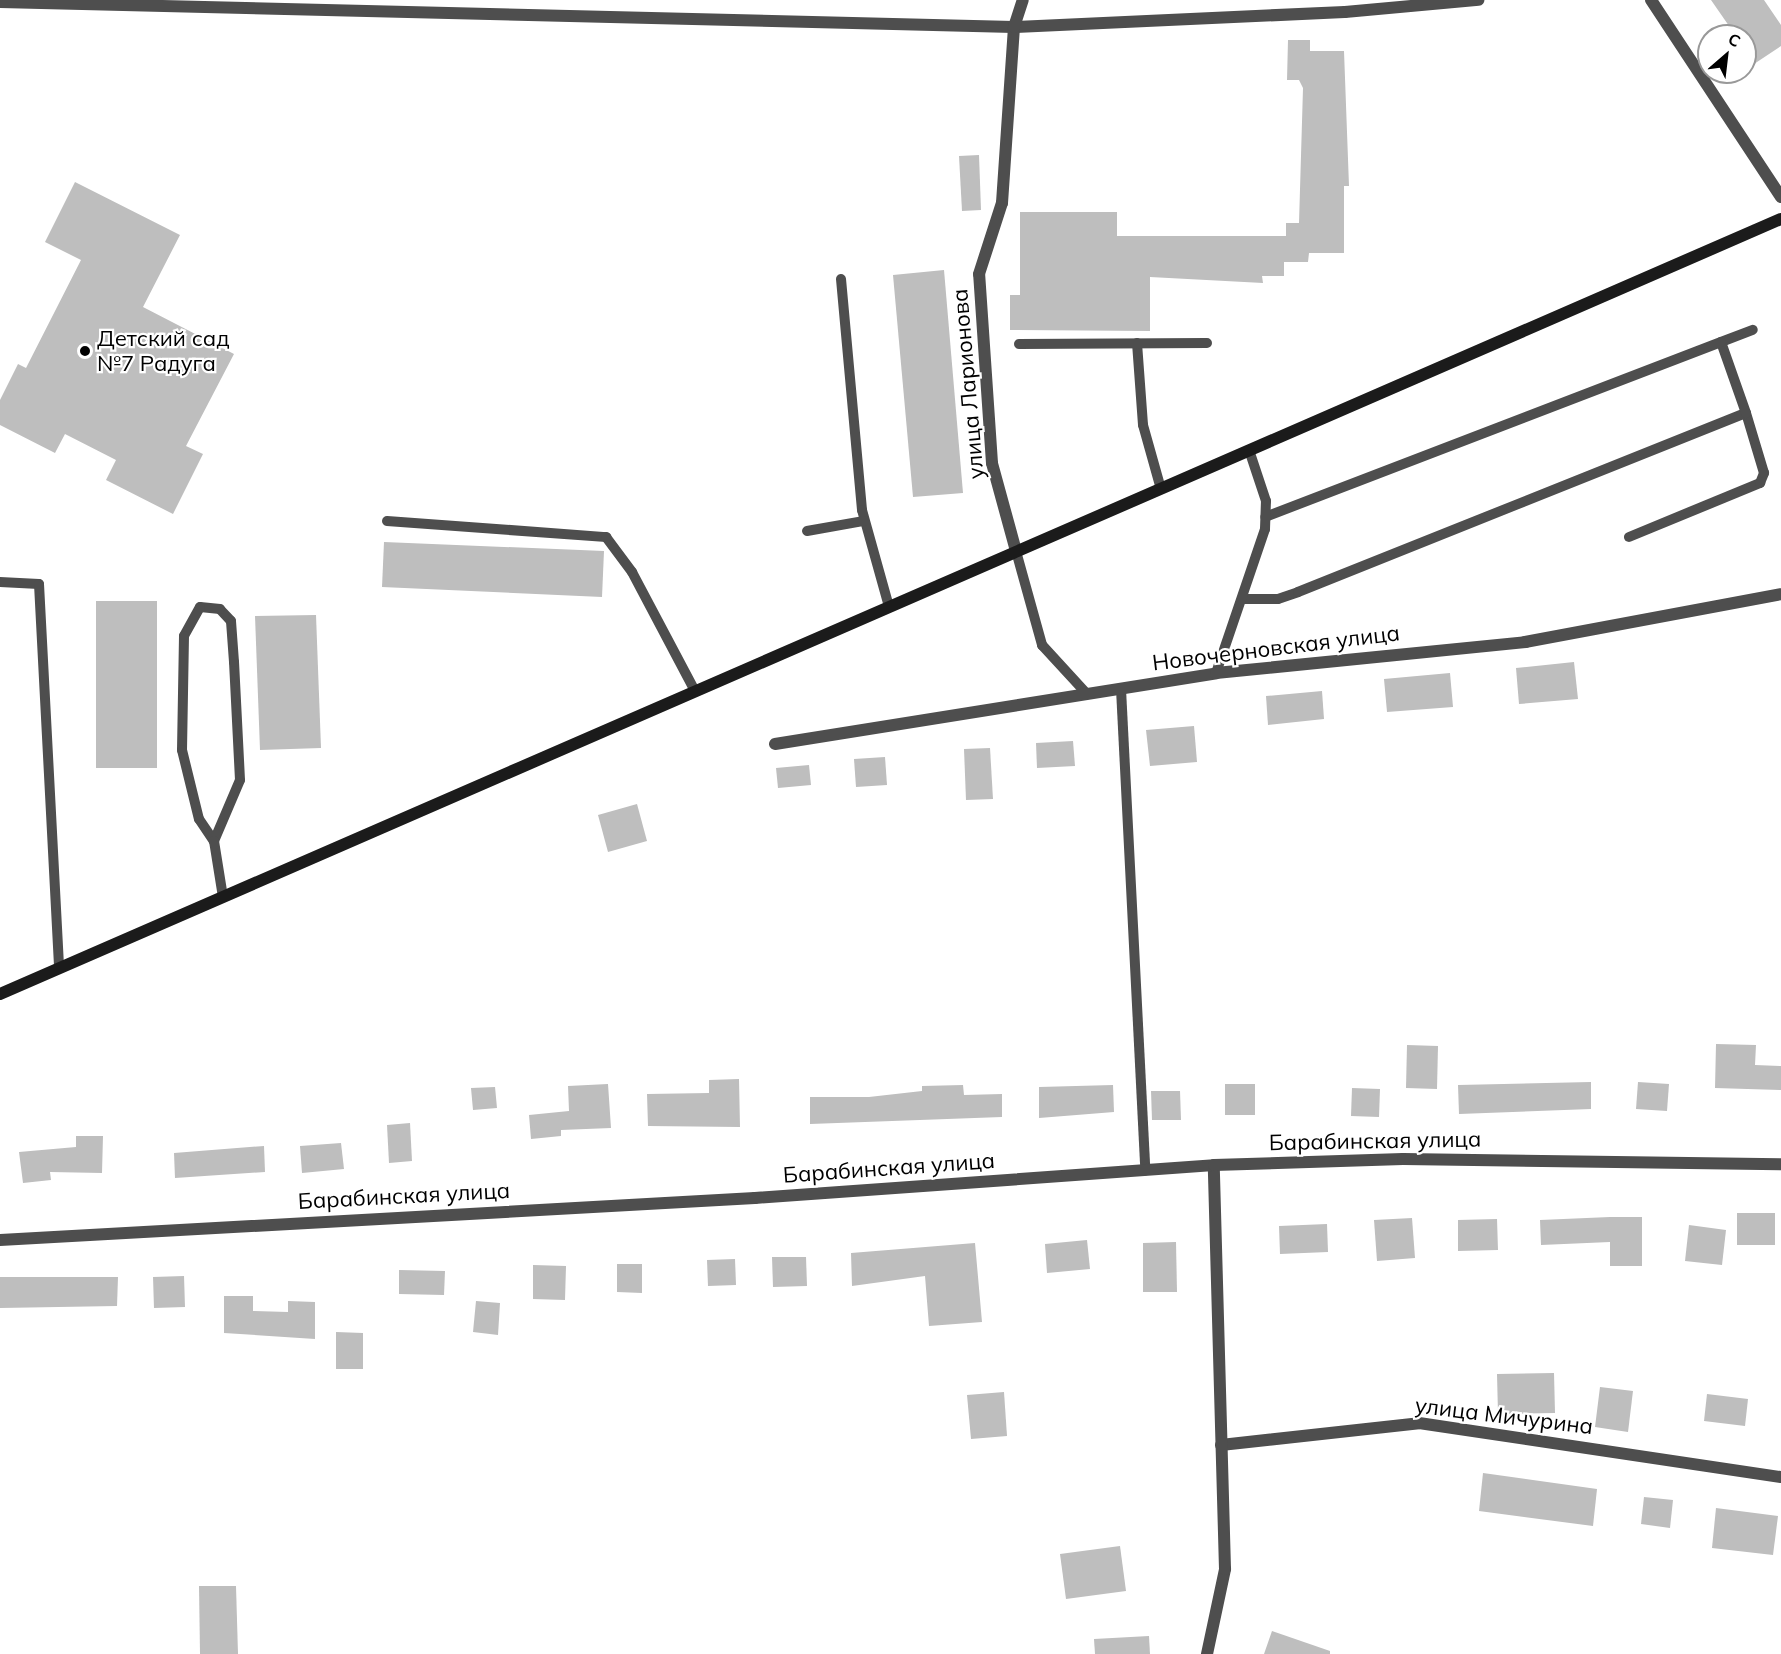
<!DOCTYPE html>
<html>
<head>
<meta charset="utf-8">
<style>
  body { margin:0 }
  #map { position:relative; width:1781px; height:1654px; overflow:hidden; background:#fff; font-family:Mulish,sans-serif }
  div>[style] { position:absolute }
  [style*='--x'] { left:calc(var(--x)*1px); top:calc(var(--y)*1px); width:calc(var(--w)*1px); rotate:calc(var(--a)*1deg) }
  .building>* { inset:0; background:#bebebe }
  .service>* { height:10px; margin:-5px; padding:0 5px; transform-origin:5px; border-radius:5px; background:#4e4e4e }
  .minor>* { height:12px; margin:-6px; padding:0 6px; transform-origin:6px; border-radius:6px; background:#4e4e4e }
  .tertiary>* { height:12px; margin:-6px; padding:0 6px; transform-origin:6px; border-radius:6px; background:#4e4e4e }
  .secondary>* { height:12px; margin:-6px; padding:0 6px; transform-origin:6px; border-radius:6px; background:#1b1b1b }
  .dots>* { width:16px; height:16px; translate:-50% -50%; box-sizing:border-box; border:3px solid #fff; border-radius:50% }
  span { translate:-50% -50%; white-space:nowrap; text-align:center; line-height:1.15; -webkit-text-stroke:4.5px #fff; paint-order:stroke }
  .poi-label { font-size:22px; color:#000 }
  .left { translate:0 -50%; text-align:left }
  .street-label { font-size:22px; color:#000 }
  .north { position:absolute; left:1697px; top:24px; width:60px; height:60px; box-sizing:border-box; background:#fff; border:2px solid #999; border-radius:50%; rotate:28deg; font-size:16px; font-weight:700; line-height:24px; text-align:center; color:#000 }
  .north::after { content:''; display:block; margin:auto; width:21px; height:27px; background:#000; clip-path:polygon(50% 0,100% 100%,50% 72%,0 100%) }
</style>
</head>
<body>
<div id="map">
  <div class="building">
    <i style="clip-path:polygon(1711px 0,1764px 0,1781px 25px,1781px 46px,1754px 64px,1745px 50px,1745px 36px,1736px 36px)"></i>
    <i style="clip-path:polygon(1288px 40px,1310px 40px,1310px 51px,1344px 51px,1349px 186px,1344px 186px,1344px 253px,1309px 253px,1308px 262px,1284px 262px,1284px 276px,1262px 276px,1263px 283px,1150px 277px,1150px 331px,1010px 330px,1010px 295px,1020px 295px,1020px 212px,1117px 212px,1117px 236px,1286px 236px,1286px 223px,1299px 223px,1303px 88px,1299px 80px,1287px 80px)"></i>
    <i style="clip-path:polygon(979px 155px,981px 210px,962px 211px,959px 156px)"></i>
    <i style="clip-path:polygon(75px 182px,180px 235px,143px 307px,234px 354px,186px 446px,203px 454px,173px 514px,106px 480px,116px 460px,65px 434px,55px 453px,0 425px,0 400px,18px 364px,26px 368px,81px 260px,45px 242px)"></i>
    <i style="clip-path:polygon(944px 270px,963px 493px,913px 497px,893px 275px)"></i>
    <i style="clip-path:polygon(384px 542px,604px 551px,602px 597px,382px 587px)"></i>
    <i style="clip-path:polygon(96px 601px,157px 601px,157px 768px,96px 768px)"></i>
    <i style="clip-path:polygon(316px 615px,321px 748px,260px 750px,255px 616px)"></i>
    <i style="clip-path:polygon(1574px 662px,1578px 699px,1519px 704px,1516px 668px)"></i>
    <i style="clip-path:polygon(1450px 673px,1453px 707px,1387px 712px,1384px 679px)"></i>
    <i style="clip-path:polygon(1322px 691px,1324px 719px,1268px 725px,1266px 696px)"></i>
    <i style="clip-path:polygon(1194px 726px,1197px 762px,1150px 766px,1146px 730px)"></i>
    <i style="clip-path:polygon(1073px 741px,1075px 766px,1037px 768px,1036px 743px)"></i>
    <i style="clip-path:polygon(990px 748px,993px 799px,966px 800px,964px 749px)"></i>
    <i style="clip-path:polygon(885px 757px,887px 785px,856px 787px,854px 759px)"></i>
    <i style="clip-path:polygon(809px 765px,811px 785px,778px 788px,776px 768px)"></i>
    <i style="clip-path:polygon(637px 804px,647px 841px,608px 852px,598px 815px)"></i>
    <i style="clip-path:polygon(1716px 1044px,1756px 1045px,1755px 1065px,1781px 1066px,1781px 1090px,1715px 1088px)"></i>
    <i style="clip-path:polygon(1407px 1045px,1438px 1046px,1437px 1089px,1406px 1088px)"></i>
    <i style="clip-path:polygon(739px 1079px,740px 1127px,648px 1126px,647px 1094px,709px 1093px,709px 1080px)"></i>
    <i style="clip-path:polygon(1591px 1082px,1591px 1109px,1459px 1114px,1458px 1085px)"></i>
    <i style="clip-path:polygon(1638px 1082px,1669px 1084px,1667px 1111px,1636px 1109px)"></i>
    <i style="clip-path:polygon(608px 1084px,611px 1128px,561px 1130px,561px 1136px,531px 1139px,529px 1115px,569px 1111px,568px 1086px)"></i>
    <i style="clip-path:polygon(1225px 1084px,1255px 1084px,1255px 1115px,1225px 1115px)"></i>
    <i style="clip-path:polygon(963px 1085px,964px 1095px,1002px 1094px,1002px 1117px,810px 1124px,810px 1097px,869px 1097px,922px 1091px,922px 1086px)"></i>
    <i style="clip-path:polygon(1113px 1085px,1114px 1112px,1039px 1118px,1039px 1087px)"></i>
    <i style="clip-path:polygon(495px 1087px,497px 1108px,473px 1110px,471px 1088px)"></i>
    <i style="clip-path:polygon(1352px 1088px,1380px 1089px,1379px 1117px,1351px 1116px)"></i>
    <i style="clip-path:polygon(1151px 1091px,1180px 1091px,1181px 1120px,1152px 1120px)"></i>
    <i style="clip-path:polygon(410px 1123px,412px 1161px,389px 1163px,387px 1125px)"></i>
    <i style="clip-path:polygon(76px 1136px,103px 1136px,102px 1173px,50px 1172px,51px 1180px,23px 1183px,19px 1152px,76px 1147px)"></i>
    <i style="clip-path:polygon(341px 1143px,344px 1169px,302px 1173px,300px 1146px)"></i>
    <i style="clip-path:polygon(264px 1146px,265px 1172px,175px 1178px,174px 1153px)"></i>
    <i style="clip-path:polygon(1737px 1213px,1775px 1213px,1775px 1245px,1737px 1245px)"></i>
    <i style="clip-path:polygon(1610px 1217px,1642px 1217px,1642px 1266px,1610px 1266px,1610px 1242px,1541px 1245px,1540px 1220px)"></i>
    <i style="clip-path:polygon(1412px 1218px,1415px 1258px,1377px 1261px,1374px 1220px)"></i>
    <i style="clip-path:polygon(1497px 1219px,1498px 1250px,1458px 1251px,1458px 1220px)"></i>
    <i style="clip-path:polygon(1327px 1224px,1328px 1252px,1280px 1254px,1279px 1226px)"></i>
    <i style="clip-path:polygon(1689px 1225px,1726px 1230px,1722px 1265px,1685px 1261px)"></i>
    <i style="clip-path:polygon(1087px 1240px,1090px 1269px,1047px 1273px,1045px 1244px)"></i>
    <i style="clip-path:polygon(1176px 1242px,1177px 1292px,1143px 1292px,1143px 1243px)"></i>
    <i style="clip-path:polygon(975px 1243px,982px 1322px,929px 1326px,925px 1276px,852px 1286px,851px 1253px)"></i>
    <i style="clip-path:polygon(772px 1257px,806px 1257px,807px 1286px,773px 1287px)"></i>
    <i style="clip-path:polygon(735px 1259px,736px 1285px,708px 1286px,707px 1260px)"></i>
    <i style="clip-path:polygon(617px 1264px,642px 1264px,642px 1293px,617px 1292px)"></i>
    <i style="clip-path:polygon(533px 1265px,566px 1266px,565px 1300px,533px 1299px)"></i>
    <i style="clip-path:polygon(399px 1270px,445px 1271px,444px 1295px,399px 1294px)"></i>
    <i style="clip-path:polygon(184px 1276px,185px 1307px,154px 1308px,153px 1277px)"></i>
    <i style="clip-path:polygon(0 1277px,118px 1277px,117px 1306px,0 1308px)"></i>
    <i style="clip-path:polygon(224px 1296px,253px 1296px,253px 1311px,288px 1312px,288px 1301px,315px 1302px,315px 1339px,224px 1333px)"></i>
    <i style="clip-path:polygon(476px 1301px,500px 1303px,498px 1335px,473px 1332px)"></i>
    <i style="clip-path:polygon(336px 1332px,363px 1333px,363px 1369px,336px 1369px)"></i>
    <i style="clip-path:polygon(1554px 1373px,1555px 1413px,1498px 1414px,1497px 1374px)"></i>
    <i style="clip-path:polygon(1600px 1387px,1633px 1391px,1628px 1432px,1595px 1427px)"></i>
    <i style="clip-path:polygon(1004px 1392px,1007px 1436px,971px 1439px,967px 1395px)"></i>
    <i style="clip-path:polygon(1707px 1394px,1748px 1399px,1745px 1426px,1704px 1421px)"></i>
    <i style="clip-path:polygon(1483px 1473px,1597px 1489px,1593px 1526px,1479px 1511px)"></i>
    <i style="clip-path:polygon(1644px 1497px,1673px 1500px,1670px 1528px,1641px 1524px)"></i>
    <i style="clip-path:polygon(1716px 1508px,1778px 1516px,1773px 1555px,1712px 1548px)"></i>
    <i style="clip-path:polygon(1120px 1546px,1126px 1591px,1066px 1599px,1060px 1554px)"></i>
    <i style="clip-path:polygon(199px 1586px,236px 1586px,238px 1654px,200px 1654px)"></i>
    <i style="clip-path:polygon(1272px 1631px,1330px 1651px,1330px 1654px,1264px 1654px)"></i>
    <i style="clip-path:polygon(1149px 1636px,1150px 1654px,1095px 1654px,1094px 1639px)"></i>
  </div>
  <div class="service">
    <i style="--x:841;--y:279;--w:232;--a:84.8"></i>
    <i style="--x:862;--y:510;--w:101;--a:74.4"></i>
    <i style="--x:1721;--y:342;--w:34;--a:-21"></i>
    <i style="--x:1137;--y:343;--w:82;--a:85.8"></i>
    <i style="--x:1143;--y:425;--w:66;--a:74.3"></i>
    <i style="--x:1019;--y:344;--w:188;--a:-0.3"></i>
    <i style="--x:387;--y:521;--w:220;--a:4.2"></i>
    <i style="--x:606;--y:537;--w:44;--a:53.4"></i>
    <i style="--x:632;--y:572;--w:135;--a:62.1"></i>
    <i style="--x:807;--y:531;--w:58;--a:-10"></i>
    <i style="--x:1629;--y:537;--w:142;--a:-22.4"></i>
    <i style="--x:1760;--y:483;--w:11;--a:-68"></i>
    <i style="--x:1764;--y:473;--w:63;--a:-106.7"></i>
    <i style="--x:1016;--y:551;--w:98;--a:74.5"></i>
    <i style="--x:1042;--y:645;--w:67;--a:47.4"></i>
    <i style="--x:0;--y:582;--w:39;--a:3"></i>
    <i style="--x:39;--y:584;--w:385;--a:87"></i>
    <i style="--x:1244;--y:599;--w:34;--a:0"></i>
    <i style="--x:1278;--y:599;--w:21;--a:-19"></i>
    <i style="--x:1298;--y:592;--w:482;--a:-21.8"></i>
    <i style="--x:1746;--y:413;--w:75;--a:-109.4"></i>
    <i style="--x:1721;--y:342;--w:488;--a:159"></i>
    <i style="--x:1216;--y:673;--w:152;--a:-71.2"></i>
    <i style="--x:1265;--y:529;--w:28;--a:-88"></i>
    <i style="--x:1266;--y:501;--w:54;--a:-108.4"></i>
    <i style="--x:1121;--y:689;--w:482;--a:87.1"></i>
    <i style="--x:214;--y:841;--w:66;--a:-66.9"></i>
    <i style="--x:240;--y:780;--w:118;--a:-92.9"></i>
    <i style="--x:234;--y:662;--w:41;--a:-94.2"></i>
    <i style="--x:231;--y:621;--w:16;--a:-133"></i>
    <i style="--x:220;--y:609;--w:20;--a:-174"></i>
    <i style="--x:200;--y:607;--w:33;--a:119"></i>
    <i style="--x:184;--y:636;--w:114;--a:91"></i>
    <i style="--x:182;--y:750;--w:71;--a:76.2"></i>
    <i style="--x:199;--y:819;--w:27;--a:56"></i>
    <i style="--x:214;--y:841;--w:57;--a:80.9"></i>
  </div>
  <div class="minor">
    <i style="--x:0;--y:2;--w:1014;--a:1.41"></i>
    <i style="--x:1014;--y:27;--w:331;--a:-2.6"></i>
    <i style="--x:1345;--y:12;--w:134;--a:-5.2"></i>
    <i style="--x:1016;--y:551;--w:91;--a:-105.3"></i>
    <i style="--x:992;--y:463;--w:189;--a:-93.9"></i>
    <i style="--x:979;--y:274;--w:75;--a:-72.1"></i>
    <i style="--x:1002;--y:203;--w:176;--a:-86.1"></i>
    <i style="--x:1014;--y:27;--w:28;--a:-72"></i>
    <i style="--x:775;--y:744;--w:447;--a:-9.1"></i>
    <i style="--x:1216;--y:673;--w:311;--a:-5.7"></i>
    <i style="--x:1525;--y:642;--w:260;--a:-10.6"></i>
    <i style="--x:1221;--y:1445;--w:199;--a:-6.3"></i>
    <i style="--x:1419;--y:1423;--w:366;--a:8.5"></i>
    <i style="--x:1207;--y:1654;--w:87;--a:-78"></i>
    <i style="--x:1225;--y:1569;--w:404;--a:-91.6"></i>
  </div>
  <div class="tertiary">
    <i style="--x:1651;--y:0;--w:236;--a:56.6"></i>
    <i style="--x:0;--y:1240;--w:756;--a:-3.18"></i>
    <i style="--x:755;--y:1198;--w:460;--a:-4.1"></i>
    <i style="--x:1214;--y:1165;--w:189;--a:-1.8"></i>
    <i style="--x:1403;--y:1159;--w:378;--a:0.8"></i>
  </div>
  <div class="secondary">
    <i style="--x:0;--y:994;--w:1942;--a:-23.52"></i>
  </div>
  <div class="dots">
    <i style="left:85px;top:351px;background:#000"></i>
  </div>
  <div class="poi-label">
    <span class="left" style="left:97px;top:351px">Детский сад<br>№7 Радуга</span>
  </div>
  <div class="street-label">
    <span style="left:968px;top:384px;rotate:-95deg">улица Ларионова</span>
    <span style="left:1276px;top:648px;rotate:-7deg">Новочерновская улица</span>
    <span style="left:1375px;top:1141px;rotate:-1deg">Барабинская улица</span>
    <span style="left:889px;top:1168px;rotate:-4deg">Барабинская улица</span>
    <span style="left:404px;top:1196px;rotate:-3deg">Барабинская улица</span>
    <span style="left:1504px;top:1416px;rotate:7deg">улица Мичурина</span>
  </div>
  <div class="north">С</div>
</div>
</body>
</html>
